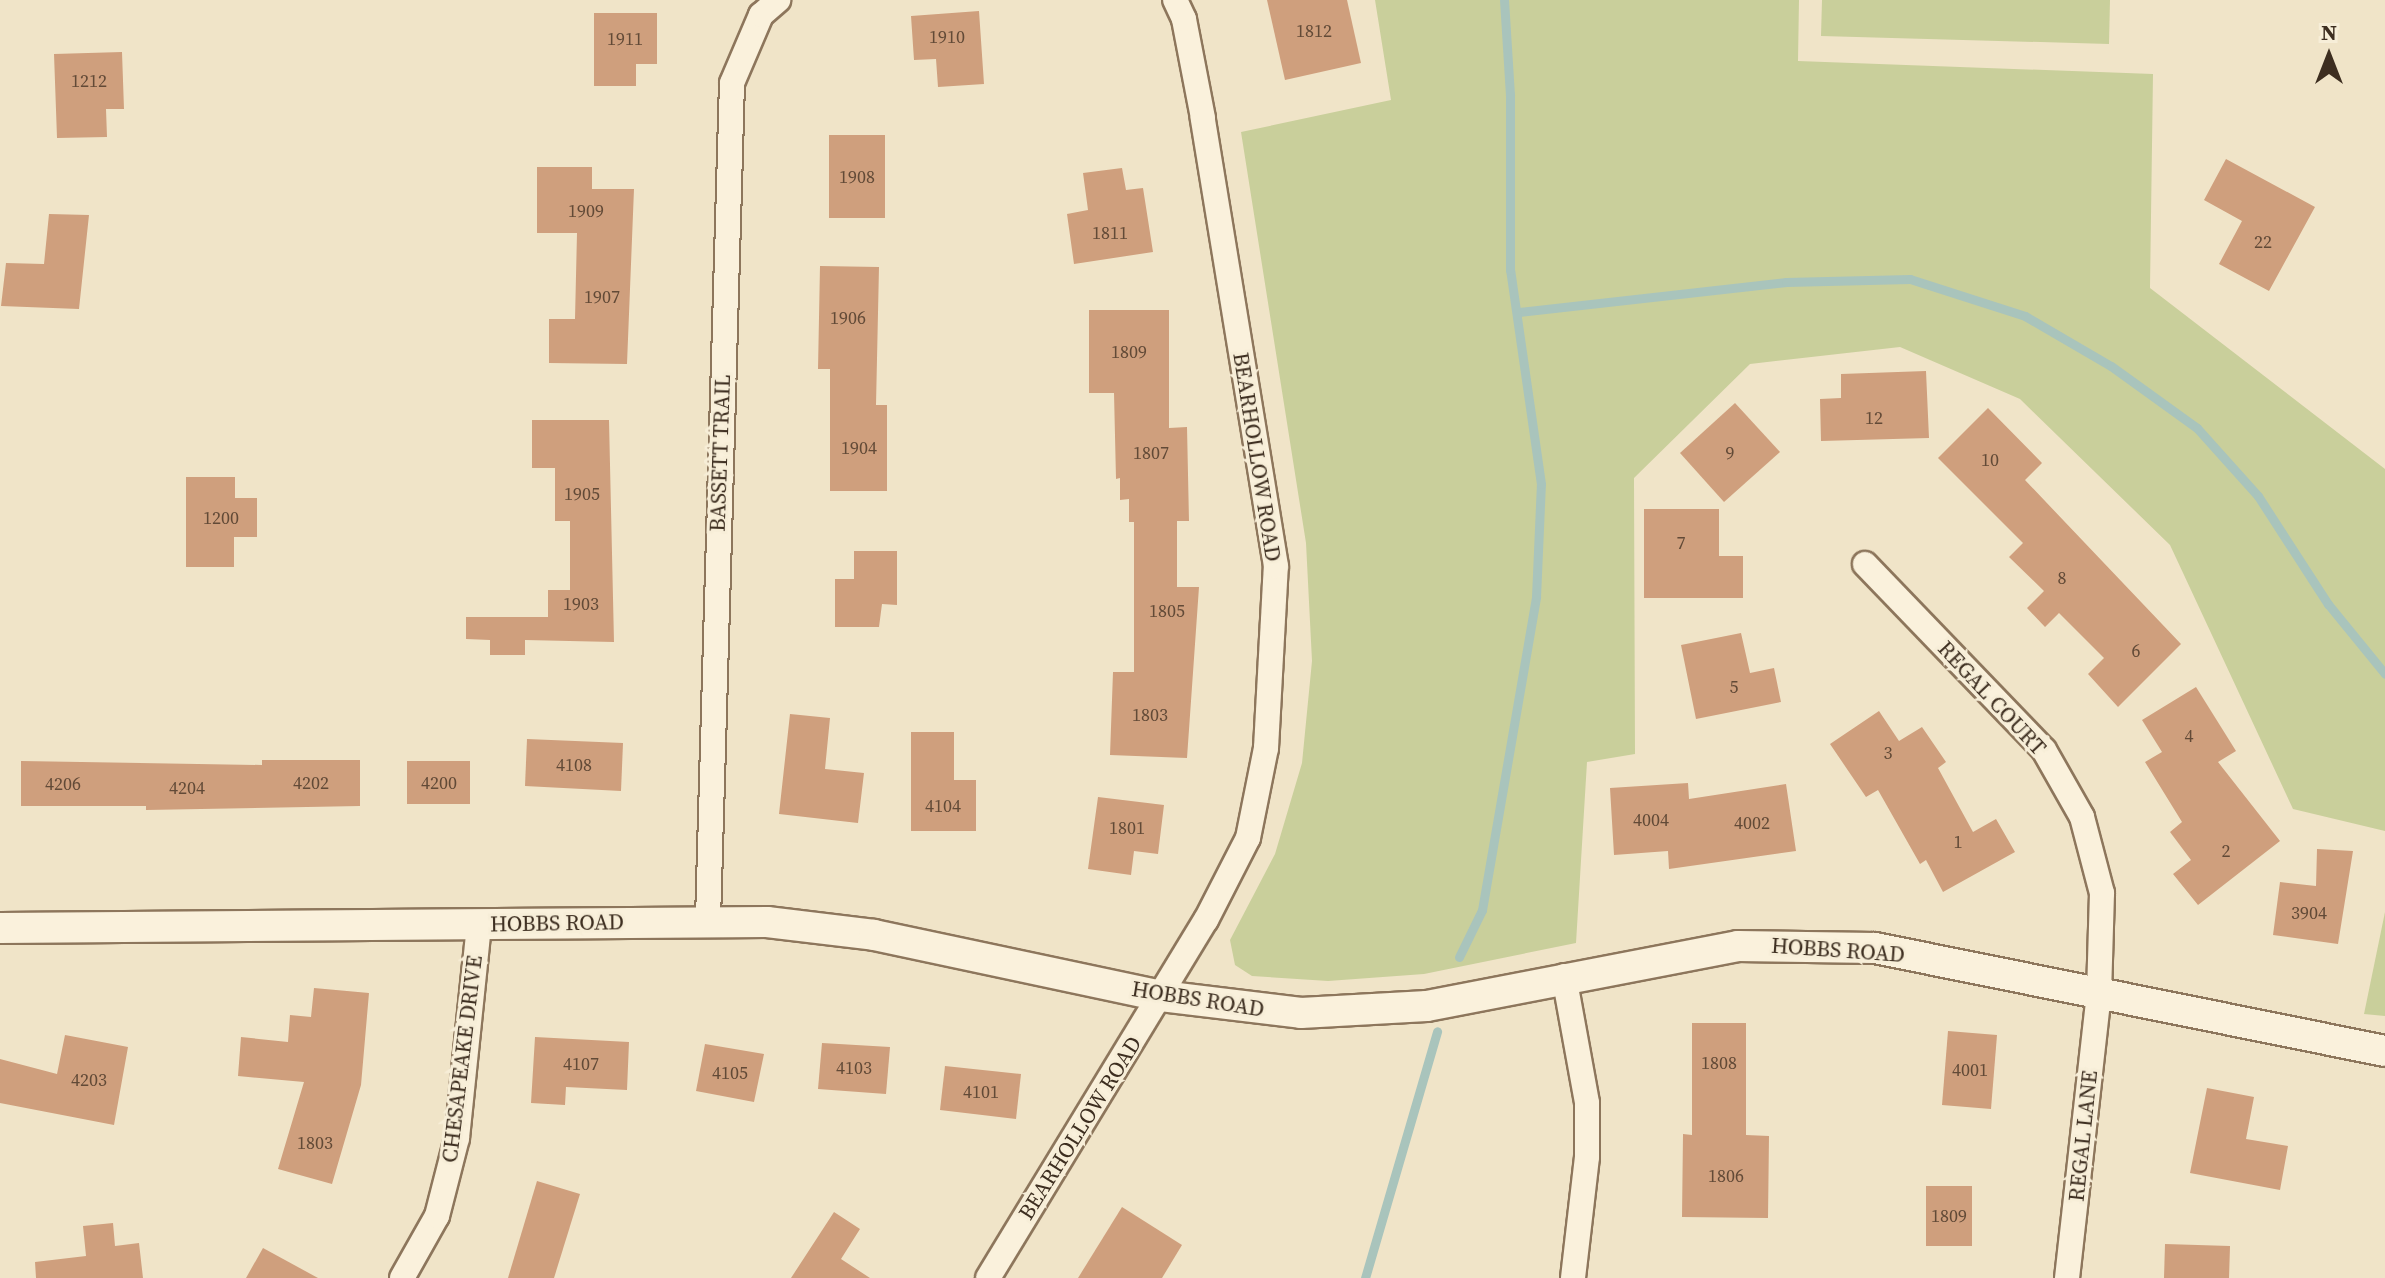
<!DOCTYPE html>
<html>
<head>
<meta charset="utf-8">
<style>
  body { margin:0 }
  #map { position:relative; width:2385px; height:1278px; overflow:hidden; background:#f0e4c8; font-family:"Source Serif 4",serif }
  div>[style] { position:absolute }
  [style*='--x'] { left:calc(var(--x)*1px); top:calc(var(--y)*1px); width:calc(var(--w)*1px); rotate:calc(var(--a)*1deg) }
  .green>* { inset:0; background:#c9cf9b }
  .stream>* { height:9px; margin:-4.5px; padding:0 4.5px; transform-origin:4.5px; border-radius:4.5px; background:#a9c4bc }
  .building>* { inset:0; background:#cf9f7d }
  .roads { filter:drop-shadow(2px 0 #8d765c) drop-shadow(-2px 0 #8d765c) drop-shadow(0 2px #8d765c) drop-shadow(0 -2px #8d765c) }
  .minor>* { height:24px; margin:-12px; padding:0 12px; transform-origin:12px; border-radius:12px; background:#faf1dc }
  .tertiary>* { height:30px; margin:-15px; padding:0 15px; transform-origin:15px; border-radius:15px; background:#faf1dc }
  span { translate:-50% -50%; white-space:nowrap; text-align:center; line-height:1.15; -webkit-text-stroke:6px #f7eed8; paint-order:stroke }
  .number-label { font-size:18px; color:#624a37 }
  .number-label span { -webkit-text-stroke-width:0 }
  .street-label { font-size:22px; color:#3d2e20 }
  .north { position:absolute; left:2289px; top:16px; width:80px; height:80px; -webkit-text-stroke:6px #f7eed8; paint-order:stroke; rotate:0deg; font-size:22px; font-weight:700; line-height:32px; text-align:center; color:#3d2e20 }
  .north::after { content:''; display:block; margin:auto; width:28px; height:36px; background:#3d2e20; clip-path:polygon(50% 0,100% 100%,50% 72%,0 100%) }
</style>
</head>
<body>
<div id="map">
  <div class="green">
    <i style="clip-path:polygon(1375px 0,1799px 0,1798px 61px,2153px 74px,2150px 288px,2385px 469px,2385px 831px,2293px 809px,2170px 545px,2020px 399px,1900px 347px,1750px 364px,1634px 478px,1635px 754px,1587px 762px,1576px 943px,1424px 974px,1328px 981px,1252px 976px,1235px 965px,1230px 940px,1275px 854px,1302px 763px,1312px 661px,1306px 543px,1241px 132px,1391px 100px)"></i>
    <i style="clip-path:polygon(1822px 0,2110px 0,2109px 44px,1821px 36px)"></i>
    <i style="clip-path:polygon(2385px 912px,2385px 1016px,2364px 1014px)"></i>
  </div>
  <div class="stream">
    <i style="--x:1519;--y:312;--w:269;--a:-6.4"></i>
    <i style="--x:1786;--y:282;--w:124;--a:-1.4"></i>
    <i style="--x:1910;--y:279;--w:121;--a:17.8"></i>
    <i style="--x:2025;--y:316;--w:99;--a:30.2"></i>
    <i style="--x:2111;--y:366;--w:106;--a:35.8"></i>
    <i style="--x:2197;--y:428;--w:91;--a:48.1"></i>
    <i style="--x:2258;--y:496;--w:129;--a:57.1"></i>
    <i style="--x:2328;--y:604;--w:90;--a:50.8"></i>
    <i style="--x:1459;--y:957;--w:52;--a:-63.9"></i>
    <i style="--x:1482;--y:910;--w:318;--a:-80.2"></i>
    <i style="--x:1536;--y:597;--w:113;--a:-87.5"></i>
    <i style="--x:1541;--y:484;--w:216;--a:-98.2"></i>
    <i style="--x:1510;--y:270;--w:175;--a:-90"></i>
    <i style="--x:1510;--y:95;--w:95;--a:-93.6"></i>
    <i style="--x:1365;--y:1278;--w:257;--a:-73.7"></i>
  </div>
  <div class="building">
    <i style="clip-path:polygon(1267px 0,1347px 0,1361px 63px,1285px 80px)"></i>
    <i style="clip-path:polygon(979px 11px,984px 84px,938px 87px,936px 59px,914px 60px,911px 16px)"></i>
    <i style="clip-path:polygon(594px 13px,657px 13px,657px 64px,636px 64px,636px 86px,594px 86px)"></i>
    <i style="clip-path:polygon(122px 52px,124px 109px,106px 109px,107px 137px,57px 138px,54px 54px)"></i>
    <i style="clip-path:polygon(829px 135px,885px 135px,885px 218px,829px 218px)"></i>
    <i style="clip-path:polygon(2226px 159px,2315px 207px,2269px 291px,2219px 264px,2242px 221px,2204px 200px)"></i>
    <i style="clip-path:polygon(537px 167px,592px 167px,592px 189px,634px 189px,627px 364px,549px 363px,549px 319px,575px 319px,577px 233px,537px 233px)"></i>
    <i style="clip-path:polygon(1122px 168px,1126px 190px,1143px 188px,1153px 252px,1074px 264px,1067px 214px,1088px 210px,1083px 173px)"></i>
    <i style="clip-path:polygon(49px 214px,89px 215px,79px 309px,1px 306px,6px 263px,44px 264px)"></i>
    <i style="clip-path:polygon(820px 266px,879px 267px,876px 405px,887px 405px,887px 491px,830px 491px,830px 369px,818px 369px)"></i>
    <i style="clip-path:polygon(1089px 310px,1169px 310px,1169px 428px,1187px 427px,1189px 521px,1177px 521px,1177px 587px,1199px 587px,1187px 758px,1110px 755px,1113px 672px,1134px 672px,1134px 522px,1129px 522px,1129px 499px,1120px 500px,1120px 478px,1116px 479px,1114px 393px,1089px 393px)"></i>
    <i style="clip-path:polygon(1926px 371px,1929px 438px,1821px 441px,1820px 399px,1841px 398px,1841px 374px)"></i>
    <i style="clip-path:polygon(1735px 403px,1780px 452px,1724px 502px,1680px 453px)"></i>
    <i style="clip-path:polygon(1988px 408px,2042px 463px,2025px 480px,2181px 644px,2118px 707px,2088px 674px,2104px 658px,2059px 613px,2045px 627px,2027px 608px,2044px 591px,2009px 557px,2023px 543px,1938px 458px)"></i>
    <i style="clip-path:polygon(532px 420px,609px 420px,614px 642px,525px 640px,525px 655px,490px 655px,490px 640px,466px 639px,466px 617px,548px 617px,548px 590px,570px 590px,570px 521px,555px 521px,555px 468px,532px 468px)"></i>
    <i style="clip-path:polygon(186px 477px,235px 477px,235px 498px,257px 498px,257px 537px,234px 537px,234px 567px,186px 567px)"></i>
    <i style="clip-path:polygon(1644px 509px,1719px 509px,1719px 556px,1743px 556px,1743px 598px,1644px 598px)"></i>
    <i style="clip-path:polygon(854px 551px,897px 551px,897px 605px,882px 604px,879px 627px,835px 627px,835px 579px,854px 579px)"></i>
    <i style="clip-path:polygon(1741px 633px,1750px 673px,1774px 668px,1781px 702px,1696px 719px,1681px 645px)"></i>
    <i style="clip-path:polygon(2196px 687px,2236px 751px,2218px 762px,2280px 841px,2198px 905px,2173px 874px,2191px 860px,2170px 832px,2182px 822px,2145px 762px,2162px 752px,2142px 720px)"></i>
    <i style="clip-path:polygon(1879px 711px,1899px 741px,1922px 727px,1946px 762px,1938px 768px,1973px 832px,1996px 819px,2015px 852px,1943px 892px,1926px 860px,1920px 864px,1878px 790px,1866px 797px,1830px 744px)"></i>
    <i style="clip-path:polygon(790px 714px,830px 718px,825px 769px,864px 773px,858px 823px,779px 814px)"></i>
    <i style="clip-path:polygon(911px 732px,954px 732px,954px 780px,976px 780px,976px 831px,911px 831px)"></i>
    <i style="clip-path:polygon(527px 739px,623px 743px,621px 791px,525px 786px)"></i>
    <i style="clip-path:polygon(262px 760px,360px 760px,360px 806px,146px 810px,146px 806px,21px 806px,21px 761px,262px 765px)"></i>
    <i style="clip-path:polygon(407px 761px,470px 761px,470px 804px,407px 804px)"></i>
    <i style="clip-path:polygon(1688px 783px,1689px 799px,1786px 784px,1796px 851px,1669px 869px,1668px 851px,1614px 855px,1610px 788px)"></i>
    <i style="clip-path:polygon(1098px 797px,1164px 805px,1158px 854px,1134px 851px,1131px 875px,1088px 869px)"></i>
    <i style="clip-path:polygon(2317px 849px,2353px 851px,2338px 944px,2273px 935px,2280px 882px,2316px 886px)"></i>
    <i style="clip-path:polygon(314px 988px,369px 993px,361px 1085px,332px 1184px,278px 1169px,304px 1082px,238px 1076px,241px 1037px,288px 1042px,290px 1015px,311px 1017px)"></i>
    <i style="clip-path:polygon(1692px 1023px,1746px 1023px,1746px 1135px,1769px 1136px,1768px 1218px,1682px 1217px,1683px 1134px,1692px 1135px)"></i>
    <i style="clip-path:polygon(1948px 1031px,1997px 1035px,1991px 1109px,1942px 1105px)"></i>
    <i style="clip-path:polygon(65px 1035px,128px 1047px,114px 1125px,0 1103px,0 1059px,57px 1074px)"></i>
    <i style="clip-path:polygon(535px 1037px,629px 1042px,627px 1090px,566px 1087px,565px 1105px,531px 1103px)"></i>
    <i style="clip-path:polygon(822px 1043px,890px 1047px,886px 1094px,818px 1089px)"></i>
    <i style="clip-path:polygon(705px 1044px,764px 1054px,754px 1102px,696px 1091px)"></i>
    <i style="clip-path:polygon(945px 1066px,1021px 1074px,1016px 1119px,940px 1110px)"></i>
    <i style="clip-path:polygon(2207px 1088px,2254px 1097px,2246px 1139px,2288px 1146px,2280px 1190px,2190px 1173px)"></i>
    <i style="clip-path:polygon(537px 1181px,580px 1194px,554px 1278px,508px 1278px)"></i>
    <i style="clip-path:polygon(1926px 1186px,1972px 1186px,1972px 1246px,1926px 1246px)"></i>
    <i style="clip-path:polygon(1122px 1207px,1182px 1245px,1162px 1278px,1078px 1278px)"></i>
    <i style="clip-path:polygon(834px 1212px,860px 1229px,841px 1259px,870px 1278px,791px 1278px)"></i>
    <i style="clip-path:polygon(113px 1223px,115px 1246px,139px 1243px,143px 1278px,36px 1278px,35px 1262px,86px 1256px,83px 1226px)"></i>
    <i style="clip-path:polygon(2165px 1244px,2230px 1246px,2229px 1278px,2164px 1278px)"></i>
    <i style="clip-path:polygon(263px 1248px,318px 1278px,246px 1278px)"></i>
  </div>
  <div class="roads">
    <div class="minor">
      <i style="--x:1865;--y:564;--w:258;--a:46.1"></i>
      <i style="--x:2044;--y:750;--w:77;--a:60.4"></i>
      <i style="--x:2082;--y:817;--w:79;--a:75.3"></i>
      <i style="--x:2102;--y:893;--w:100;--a:91.7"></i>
      <i style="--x:2099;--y:993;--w:287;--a:96.4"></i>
      <i style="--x:708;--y:920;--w:837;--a:-88.36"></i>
      <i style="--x:732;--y:83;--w:74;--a:-66.9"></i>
      <i style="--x:761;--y:15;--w:23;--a:-41"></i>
      <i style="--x:1564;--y:976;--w:129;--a:79.7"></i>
      <i style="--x:1587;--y:1103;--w:54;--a:90"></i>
      <i style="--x:1587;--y:1157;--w:122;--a:96.6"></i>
      <i style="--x:402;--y:1278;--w:71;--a:-60.6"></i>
      <i style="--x:437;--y:1216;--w:81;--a:-75.6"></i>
      <i style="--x:457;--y:1138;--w:214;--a:-84.1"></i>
      <i style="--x:988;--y:1278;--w:419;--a:-58.7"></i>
      <i style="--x:1206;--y:920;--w:92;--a:-62.9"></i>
      <i style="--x:1248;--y:838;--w:92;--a:-78.7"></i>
      <i style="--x:1266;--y:748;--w:182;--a:-86.9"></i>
      <i style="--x:1276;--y:566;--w:454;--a:-99.3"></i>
      <i style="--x:1203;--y:118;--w:101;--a:-100.9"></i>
      <i style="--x:1184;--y:19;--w:21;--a:-115"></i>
    </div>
    <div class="tertiary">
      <i style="--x:0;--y:928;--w:767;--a:-0.45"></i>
      <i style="--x:767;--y:922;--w:108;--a:6.9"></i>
      <i style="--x:874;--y:935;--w:293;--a:12"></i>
      <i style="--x:1161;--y:996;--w:141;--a:6.9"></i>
      <i style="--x:1301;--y:1013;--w:126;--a:-3.2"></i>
      <i style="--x:1427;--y:1006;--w:317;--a:-10.9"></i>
      <i style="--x:1738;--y:946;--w:137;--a:0.8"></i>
      <i style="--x:1875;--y:948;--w:520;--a:11.42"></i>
    </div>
  </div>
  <div class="number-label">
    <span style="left:1314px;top:31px">1812</span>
    <span style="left:947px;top:37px">1910</span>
    <span style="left:625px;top:39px">1911</span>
    <span style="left:89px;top:81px">1212</span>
    <span style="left:857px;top:177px">1908</span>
    <span style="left:586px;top:211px">1909</span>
    <span style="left:1110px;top:233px">1811</span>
    <span style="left:2263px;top:242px">22</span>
    <span style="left:602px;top:297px">1907</span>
    <span style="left:848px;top:318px">1906</span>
    <span style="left:1129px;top:352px">1809</span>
    <span style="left:1874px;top:418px">12</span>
    <span style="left:859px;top:448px">1904</span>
    <span style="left:1151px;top:453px">1807</span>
    <span style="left:1730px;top:453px">9</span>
    <span style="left:1990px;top:460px">10</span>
    <span style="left:582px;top:494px">1905</span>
    <span style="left:221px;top:518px">1200</span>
    <span style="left:1681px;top:543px">7</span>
    <span style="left:2062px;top:578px">8</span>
    <span style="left:581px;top:604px">1903</span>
    <span style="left:1167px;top:611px">1805</span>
    <span style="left:2136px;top:651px">6</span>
    <span style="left:1734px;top:687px">5</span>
    <span style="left:1150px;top:715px">1803</span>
    <span style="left:2189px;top:736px">4</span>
    <span style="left:1888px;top:753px">3</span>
    <span style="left:574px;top:765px">4108</span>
    <span style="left:311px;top:783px">4202</span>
    <span style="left:439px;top:783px">4200</span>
    <span style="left:63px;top:784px">4206</span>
    <span style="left:187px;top:788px">4204</span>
    <span style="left:943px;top:806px">4104</span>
    <span style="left:1651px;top:820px">4004</span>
    <span style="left:1752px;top:823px">4002</span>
    <span style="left:1127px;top:828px">1801</span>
    <span style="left:1958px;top:842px">1</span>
    <span style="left:2226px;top:851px">2</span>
    <span style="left:2309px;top:913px">3904</span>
    <span style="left:1719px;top:1063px">1808</span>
    <span style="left:581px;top:1064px">4107</span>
    <span style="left:854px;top:1068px">4103</span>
    <span style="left:1970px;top:1070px">4001</span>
    <span style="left:730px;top:1073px">4105</span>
    <span style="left:89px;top:1080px">4203</span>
    <span style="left:981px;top:1092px">4101</span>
    <span style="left:315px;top:1143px">1803</span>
    <span style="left:1726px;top:1176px">1806</span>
    <span style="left:1949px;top:1216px">1809</span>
  </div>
  <div class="street-label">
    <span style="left:720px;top:453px;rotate:-88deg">BASSETT TRAIL</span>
    <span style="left:1257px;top:457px;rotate:81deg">BEARHOLLOW ROAD</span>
    <span style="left:1992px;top:698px;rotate:47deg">REGAL COURT</span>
    <span style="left:557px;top:923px;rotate:-1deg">HOBBS ROAD</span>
    <span style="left:1838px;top:950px;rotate:4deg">HOBBS ROAD</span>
    <span style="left:1198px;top:999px;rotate:9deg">HOBBS ROAD</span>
    <span style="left:462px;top:1059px;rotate:-83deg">CHESAPEAKE DRIVE</span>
    <span style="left:1080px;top:1128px;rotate:-58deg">BEARHOLLOW ROAD</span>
    <span style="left:2083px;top:1136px;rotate:-84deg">REGAL LANE</span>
  </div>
  <div class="north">N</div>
</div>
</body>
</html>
